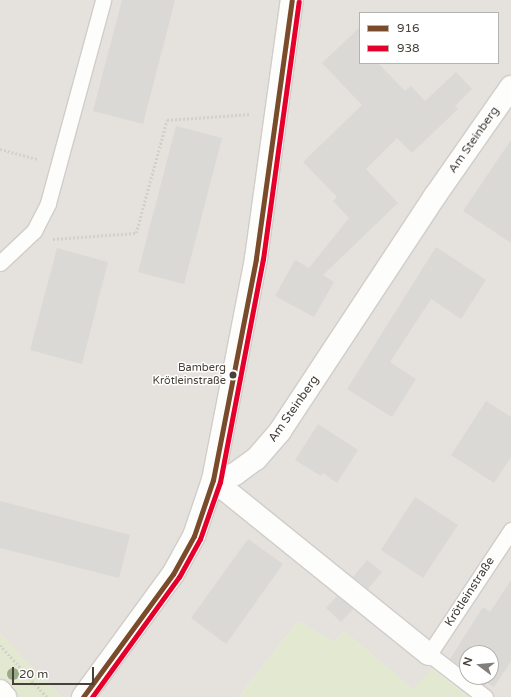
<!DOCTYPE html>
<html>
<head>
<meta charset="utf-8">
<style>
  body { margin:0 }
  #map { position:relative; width:511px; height:697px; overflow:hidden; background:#f2f0ed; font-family:"Varela Round",sans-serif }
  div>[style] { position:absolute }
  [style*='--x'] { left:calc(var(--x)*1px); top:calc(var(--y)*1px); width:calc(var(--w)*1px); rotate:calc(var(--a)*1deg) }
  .residential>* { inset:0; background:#e5e1dc }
  .green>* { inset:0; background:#e2e9d0 }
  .building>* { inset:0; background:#dbd9d6 }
  .path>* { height:2.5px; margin-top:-1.25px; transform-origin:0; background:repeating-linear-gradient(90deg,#d2d0cb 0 2px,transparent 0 4px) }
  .roads { filter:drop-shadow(1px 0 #d0cdca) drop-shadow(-1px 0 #d0cdca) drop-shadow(0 1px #d0cdca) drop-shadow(0 -1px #d0cdca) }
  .lane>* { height:15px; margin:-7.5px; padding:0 7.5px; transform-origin:7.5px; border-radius:7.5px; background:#fdfdfc }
  .street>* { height:22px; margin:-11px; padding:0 11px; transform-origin:11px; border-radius:11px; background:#fdfdfc }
  .bus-1>* { height:5px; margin:-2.5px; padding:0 2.5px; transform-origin:2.5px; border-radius:2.5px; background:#7a4b2a }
  .bus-2>* { height:5px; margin:-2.5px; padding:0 2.5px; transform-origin:2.5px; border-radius:2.5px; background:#e4002b }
  .trees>* { width:12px; height:12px; margin:-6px; border-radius:50%; background:#99ac86 }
  .dots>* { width:11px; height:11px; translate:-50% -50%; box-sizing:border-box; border:2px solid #fff; border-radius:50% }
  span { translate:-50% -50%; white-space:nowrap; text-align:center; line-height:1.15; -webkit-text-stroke:3px #fff; paint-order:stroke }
  .bus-label { font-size:11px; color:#47413a }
  .right { translate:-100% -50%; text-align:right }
  .street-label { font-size:12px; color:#47413a }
  .legend { position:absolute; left:359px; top:12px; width:140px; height:52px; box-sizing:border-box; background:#fff; border:1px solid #b5b3b0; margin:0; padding:5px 7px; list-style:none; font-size:12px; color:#47413a }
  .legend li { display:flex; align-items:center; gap:8px; height:20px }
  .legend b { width:20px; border:1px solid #b5b3b0 }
  .north { position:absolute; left:459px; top:645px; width:40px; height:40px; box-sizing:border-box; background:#fff; border:1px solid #b5b3b0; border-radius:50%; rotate:286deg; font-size:11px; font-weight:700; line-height:16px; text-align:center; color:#47413a }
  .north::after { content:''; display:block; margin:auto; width:14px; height:18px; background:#837e79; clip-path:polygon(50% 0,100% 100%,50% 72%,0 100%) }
  .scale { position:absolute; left:12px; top:667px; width:82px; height:18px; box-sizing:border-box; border:2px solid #47413a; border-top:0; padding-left:5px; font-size:12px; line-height:14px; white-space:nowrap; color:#47413a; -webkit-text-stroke:3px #fff; paint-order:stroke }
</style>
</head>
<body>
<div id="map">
  <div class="residential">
    <i style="clip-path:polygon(evenodd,0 0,511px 0,511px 697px,468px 697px,433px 668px,414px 690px,344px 631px,334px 642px,298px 621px,239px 697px,62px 697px,0 634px,0 0,360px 13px,498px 13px,498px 63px,360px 63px,360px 13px,0 0,467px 653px,491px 653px,491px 677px,467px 677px,467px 653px)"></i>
  </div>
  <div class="green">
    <i style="clip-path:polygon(298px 621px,334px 642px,344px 631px,413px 689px,432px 668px,468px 697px,239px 697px)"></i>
    <i style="clip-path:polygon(0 634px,8px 642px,62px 697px,0 697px)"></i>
  </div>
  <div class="building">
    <i style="clip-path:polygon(122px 0,175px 0,143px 124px,93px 111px)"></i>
    <i style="clip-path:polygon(360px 27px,360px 63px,378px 63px,405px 91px,411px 86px,425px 101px,456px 72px,472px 89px,455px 106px,458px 109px,412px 153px,397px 138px,366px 169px,398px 203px,323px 275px,334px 282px,314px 317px,275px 296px,295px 260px,309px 268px,349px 218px,333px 201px,337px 197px,303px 162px,362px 105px,322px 63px)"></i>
    <i style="clip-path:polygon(176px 126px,222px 138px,184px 284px,138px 272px)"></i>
    <i style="clip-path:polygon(511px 140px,511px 243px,463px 211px)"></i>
    <i style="clip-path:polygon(436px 247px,486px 280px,461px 319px,431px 299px,390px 362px,416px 379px,392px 417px,347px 389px)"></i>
    <i style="clip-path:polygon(57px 248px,108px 262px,82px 364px,30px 350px)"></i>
    <i style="clip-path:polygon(486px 401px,511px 417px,511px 457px,494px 483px,451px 455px)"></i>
    <i style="clip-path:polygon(318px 424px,358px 450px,337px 483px,323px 473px,321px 476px,295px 460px)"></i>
    <i style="clip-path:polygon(415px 497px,458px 525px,423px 578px,381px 550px)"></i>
    <i style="clip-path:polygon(0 501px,130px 535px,119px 578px,0 548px)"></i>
    <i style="clip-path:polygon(248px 539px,283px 564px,226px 644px,191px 618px)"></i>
    <i style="clip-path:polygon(367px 560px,382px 572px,368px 589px,353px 577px)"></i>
    <i style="clip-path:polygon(511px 580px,511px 661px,494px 687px,478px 677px,491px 677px,491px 653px,467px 653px,467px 670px,450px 659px,483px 607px,490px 612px)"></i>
    <i style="clip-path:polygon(337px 596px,353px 609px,341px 622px,326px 608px)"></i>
  </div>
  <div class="path">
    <i style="--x:0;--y:149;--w:39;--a:15"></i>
    <i style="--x:53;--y:239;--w:83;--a:-4.1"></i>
    <i style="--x:136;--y:233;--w:117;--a:-74.7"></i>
    <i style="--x:167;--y:120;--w:84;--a:-4.1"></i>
    <i style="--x:0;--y:645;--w:70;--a:47.9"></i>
  </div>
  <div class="roads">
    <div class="lane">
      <i style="--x:0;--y:263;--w:47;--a:-43.3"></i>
      <i style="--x:34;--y:231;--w:31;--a:-63"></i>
      <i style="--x:48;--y:203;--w:210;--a:-74.8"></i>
      <i style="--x:485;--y:697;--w:71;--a:-142.5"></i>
      <i style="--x:429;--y:654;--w:149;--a:-56.5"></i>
    </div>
    <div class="street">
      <i style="--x:213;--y:480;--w:23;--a:-15"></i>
      <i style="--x:235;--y:474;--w:26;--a:-36"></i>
      <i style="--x:256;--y:459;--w:37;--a:-49"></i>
      <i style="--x:280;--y:431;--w:282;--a:-56.6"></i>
      <i style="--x:435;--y:196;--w:133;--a:-55.1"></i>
      <i style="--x:213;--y:480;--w:277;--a:38.9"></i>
      <i style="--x:0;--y:691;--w:8;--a:50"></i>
      <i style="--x:83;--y:697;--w:152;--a:-53.8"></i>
      <i style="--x:173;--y:574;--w:43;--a:-61.1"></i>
      <i style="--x:194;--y:536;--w:59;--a:-71.3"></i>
      <i style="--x:213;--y:480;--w:226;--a:-79"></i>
      <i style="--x:256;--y:258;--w:260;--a:-82.1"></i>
    </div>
  </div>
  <div class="bus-1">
    <i style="--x:83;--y:697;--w:152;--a:-53.8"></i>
    <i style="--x:173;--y:574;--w:43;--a:-61.1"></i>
    <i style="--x:194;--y:536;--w:59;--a:-71.3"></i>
    <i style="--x:213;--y:480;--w:226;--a:-79"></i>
    <i style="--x:256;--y:258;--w:260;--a:-82.1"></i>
  </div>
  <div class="bus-2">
    <i style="--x:92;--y:697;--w:148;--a:-54.1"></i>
    <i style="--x:179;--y:577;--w:43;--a:-61.1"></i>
    <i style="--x:200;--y:539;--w:60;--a:-70.7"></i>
    <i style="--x:220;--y:482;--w:227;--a:-79.1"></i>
    <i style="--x:263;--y:259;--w:260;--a:-82.1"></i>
  </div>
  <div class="trees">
    <i style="left:13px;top:674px"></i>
  </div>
  <div class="dots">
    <i style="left:233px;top:375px;background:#47413a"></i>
  </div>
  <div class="bus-label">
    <span class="right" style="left:226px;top:375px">Bamberg<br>Krötleinstraße</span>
  </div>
  <div class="street-label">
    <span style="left:474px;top:140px;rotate:-55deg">Am Steinberg</span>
    <span style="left:294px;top:409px;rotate:-55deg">Am Steinberg</span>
    <span style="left:470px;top:592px;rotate:-57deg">Krötleinstraße</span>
  </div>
  <ul class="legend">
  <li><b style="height:5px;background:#7a4b2a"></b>916</li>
  <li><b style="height:5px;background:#e4002b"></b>938</li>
  </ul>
  <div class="north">N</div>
  <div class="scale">20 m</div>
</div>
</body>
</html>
